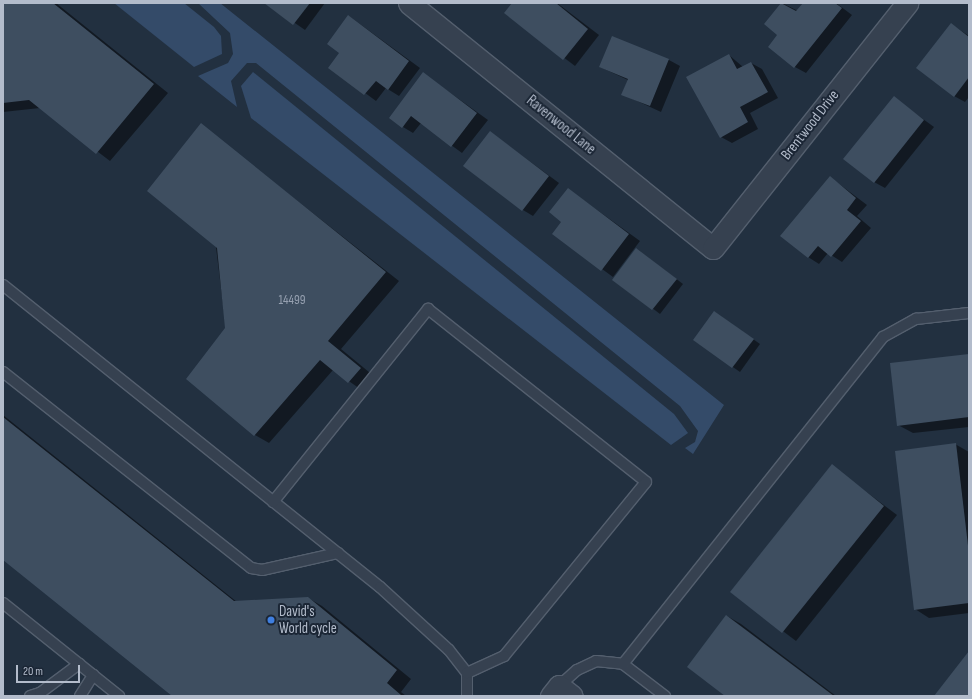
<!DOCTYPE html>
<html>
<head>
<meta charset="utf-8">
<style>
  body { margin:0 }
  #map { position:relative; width:972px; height:699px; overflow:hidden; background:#223040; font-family:"Sofia Sans Condensed",sans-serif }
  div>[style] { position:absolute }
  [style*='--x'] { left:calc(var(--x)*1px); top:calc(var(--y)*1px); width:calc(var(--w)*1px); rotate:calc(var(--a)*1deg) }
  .water>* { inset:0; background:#344b69 }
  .shadow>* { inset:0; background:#0007 }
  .building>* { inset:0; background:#3e4e60 }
  .roads { filter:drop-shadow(1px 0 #545f6e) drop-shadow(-1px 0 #545f6e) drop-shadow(0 1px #545f6e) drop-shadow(0 -1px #545f6e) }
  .service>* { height:10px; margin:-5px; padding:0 5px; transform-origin:5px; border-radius:5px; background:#364150 }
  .minor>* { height:21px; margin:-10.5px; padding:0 10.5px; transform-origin:10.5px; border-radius:10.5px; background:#364150 }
  .dots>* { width:11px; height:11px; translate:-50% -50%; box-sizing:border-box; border:2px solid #1b2635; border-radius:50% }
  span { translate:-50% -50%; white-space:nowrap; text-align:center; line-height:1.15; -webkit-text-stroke:4px #1b2635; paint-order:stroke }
  .number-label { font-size:13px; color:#96a0b0 }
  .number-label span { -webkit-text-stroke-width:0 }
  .street-label { font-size:15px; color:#b3bccb }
  .poi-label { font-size:15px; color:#b3bccb }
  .left { translate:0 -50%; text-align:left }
  .frame { position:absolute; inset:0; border:4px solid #b3bccb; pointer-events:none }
  .scale { position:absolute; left:16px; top:665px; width:64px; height:18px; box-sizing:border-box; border:2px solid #b3bccb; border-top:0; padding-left:5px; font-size:12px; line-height:14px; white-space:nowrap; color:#b3bccb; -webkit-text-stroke:3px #1b2635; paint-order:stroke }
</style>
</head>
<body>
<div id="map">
  <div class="water">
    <i style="clip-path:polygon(114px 3px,184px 3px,214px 27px,221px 36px,222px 54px,194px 67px)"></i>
    <i style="clip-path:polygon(198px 3px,220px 3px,724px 405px,693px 454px,685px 448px,695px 442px,698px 431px,680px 406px,256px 63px,247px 63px,231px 81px,237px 107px,198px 76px,228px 63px,233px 54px,230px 33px)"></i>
    <i style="clip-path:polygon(253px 72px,674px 414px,688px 433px,671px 445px,251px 118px,241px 86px)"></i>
  </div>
  <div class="shadow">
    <i style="clip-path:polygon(3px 3px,56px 3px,168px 93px,110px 161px,40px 108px,3px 112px)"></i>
    <i style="clip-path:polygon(266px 3px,325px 3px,305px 30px)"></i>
    <i style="clip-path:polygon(513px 3px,557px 3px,599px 35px,575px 66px,505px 13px)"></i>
    <i style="clip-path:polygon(782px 3px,798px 11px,804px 3px,836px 3px,852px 15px,806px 73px,795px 67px,779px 35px,766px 24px)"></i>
    <i style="clip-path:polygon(349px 16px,420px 68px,399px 96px,386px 88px,376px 101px,330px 67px,341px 53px)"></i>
    <i style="clip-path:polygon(951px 24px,969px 36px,969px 97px,965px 102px,954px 96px)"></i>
    <i style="clip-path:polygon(729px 55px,743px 67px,751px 63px,762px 69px,778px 98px,750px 113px,758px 129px,732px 143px,721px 137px)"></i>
    <i style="clip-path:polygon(669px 60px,680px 66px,661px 112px,622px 94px,628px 80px,600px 67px)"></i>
    <i style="clip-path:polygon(424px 74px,488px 120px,462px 153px,421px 123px,413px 133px,403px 127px)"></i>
    <i style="clip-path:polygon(894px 98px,934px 127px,885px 188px,874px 182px)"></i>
    <i style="clip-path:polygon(201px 125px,399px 281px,341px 349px,375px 377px,363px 391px,333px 370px,269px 443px,255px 435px,226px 329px)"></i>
    <i style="clip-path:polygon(490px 132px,559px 183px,533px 216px,523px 210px)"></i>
    <i style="clip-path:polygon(830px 177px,867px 205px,857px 216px,871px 228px,842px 262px,828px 253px,819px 264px,808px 257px)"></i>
    <i style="clip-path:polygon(568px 189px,640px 241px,613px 277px,554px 234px,563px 221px)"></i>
    <i style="clip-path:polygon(637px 249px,683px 284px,660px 314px,614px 279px)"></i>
    <i style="clip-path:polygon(715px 312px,760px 344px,740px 372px,694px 340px)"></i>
    <i style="clip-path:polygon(969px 355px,969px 427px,913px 433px,898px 425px)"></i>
    <i style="clip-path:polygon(3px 415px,237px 602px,308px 598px,322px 606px,411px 679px,401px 692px,406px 696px,174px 696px,3px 558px)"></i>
    <i style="clip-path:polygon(955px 444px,969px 452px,969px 613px,929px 618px,915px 609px)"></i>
    <i style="clip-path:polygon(832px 466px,897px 515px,796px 641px,731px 592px)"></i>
    <i style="clip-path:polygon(727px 616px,741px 624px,836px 696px,727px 696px)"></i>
  </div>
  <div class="building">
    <i style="clip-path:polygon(3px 3px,53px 3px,154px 84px,96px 154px,29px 100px,3px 103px)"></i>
    <i style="clip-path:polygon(264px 3px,310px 3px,293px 25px)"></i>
    <i style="clip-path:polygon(512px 3px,556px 3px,588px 29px,563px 60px,504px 13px)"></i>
    <i style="clip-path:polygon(781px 3px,796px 11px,803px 3px,835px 3px,842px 8px,794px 68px,768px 47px,777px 35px,764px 24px)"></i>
    <i style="clip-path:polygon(348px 15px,409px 61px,388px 90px,376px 81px,364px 95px,328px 68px,339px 53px,327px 44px)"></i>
    <i style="clip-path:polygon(951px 23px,969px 37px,969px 77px,954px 97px,916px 68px)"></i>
    <i style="clip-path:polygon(612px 36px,669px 59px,650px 106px,621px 95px,628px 79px,599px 67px)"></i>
    <i style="clip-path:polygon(729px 54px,737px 69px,751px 62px,768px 92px,740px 107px,748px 122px,720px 138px,686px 77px)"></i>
    <i style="clip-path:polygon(423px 72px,477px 113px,451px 147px,411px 116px,402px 128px,389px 118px)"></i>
    <i style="clip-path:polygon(894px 96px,924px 120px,874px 183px,843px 159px)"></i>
    <i style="clip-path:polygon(201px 123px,386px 272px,328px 341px,361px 368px,348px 383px,320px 360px,254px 436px,186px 379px,225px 328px,217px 248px,147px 191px)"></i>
    <i style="clip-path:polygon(490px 131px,549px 176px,522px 211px,463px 166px)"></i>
    <i style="clip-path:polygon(830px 176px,856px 198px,847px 210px,861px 221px,831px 257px,818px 246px,808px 258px,780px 236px)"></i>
    <i style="clip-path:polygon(568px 188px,629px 234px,601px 271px,552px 234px,561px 222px,549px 212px)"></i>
    <i style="clip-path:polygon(636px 248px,677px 279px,652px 310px,612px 280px)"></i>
    <i style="clip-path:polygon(714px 311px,754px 339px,732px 368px,693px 340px)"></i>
    <i style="clip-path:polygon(969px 354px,969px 417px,897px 426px,890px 363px)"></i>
    <i style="clip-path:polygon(3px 417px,234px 601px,308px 597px,397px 670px,387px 683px,401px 695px,172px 696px,3px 560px)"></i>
    <i style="clip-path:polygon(956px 443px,969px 554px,969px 603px,914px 610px,895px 451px)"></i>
    <i style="clip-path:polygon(832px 464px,884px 506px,782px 633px,730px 592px)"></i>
    <i style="clip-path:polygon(726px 615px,834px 696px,725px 696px,687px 667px)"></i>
    <i style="clip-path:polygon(969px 651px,969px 696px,934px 696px)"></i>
  </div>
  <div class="roads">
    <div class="service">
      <i style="--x:3;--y:285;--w:483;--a:38.7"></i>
      <i style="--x:380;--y:587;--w:93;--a:42.4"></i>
      <i style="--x:449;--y:650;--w:29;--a:52"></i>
      <i style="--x:467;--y:673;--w:23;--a:90"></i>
      <i style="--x:3;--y:372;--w:316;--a:38.3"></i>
      <i style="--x:251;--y:568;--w:11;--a:10"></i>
      <i style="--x:262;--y:570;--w:78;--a:-12.6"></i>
      <i style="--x:273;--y:502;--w:248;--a:-51.2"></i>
      <i style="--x:428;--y:309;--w:278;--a:38.4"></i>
      <i style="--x:646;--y:482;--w:225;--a:129.2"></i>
      <i style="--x:504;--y:656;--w:41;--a:155.3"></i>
      <i style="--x:3;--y:603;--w:149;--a:38.7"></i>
      <i style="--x:623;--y:664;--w:53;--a:37.3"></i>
      <i style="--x:559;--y:686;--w:24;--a:-42"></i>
      <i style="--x:577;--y:670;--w:21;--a:-25"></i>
      <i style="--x:596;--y:661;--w:27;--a:6"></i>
      <i style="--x:623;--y:664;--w:418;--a:-51.5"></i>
      <i style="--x:883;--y:337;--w:38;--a:-29"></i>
      <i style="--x:916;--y:319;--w:53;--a:-6.5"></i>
      <i style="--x:30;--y:696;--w:10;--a:-17"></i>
      <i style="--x:40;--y:693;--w:49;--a:-36.6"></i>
      <i style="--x:80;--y:696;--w:25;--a:-58"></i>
    </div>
    <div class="minor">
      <i style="--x:409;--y:3;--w:390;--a:38.9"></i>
      <i style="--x:713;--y:248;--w:313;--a:-51.6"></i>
      <i style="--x:551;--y:696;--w:13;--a:-51"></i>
      <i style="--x:559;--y:686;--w:16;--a:38"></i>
    </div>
  </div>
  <div class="dots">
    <i style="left:271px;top:620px;background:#3f7fe0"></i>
  </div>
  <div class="number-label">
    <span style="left:292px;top:300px">14499</span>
  </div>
  <div class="street-label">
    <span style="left:561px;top:125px;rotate:39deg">Ravenwood Lane</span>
    <span style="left:810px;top:125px;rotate:-52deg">Brentwood Drive</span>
  </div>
  <div class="poi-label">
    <span class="left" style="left:279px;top:620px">David's<br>World cycle</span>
  </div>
  <div class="frame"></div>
  <div class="scale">20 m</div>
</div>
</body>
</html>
